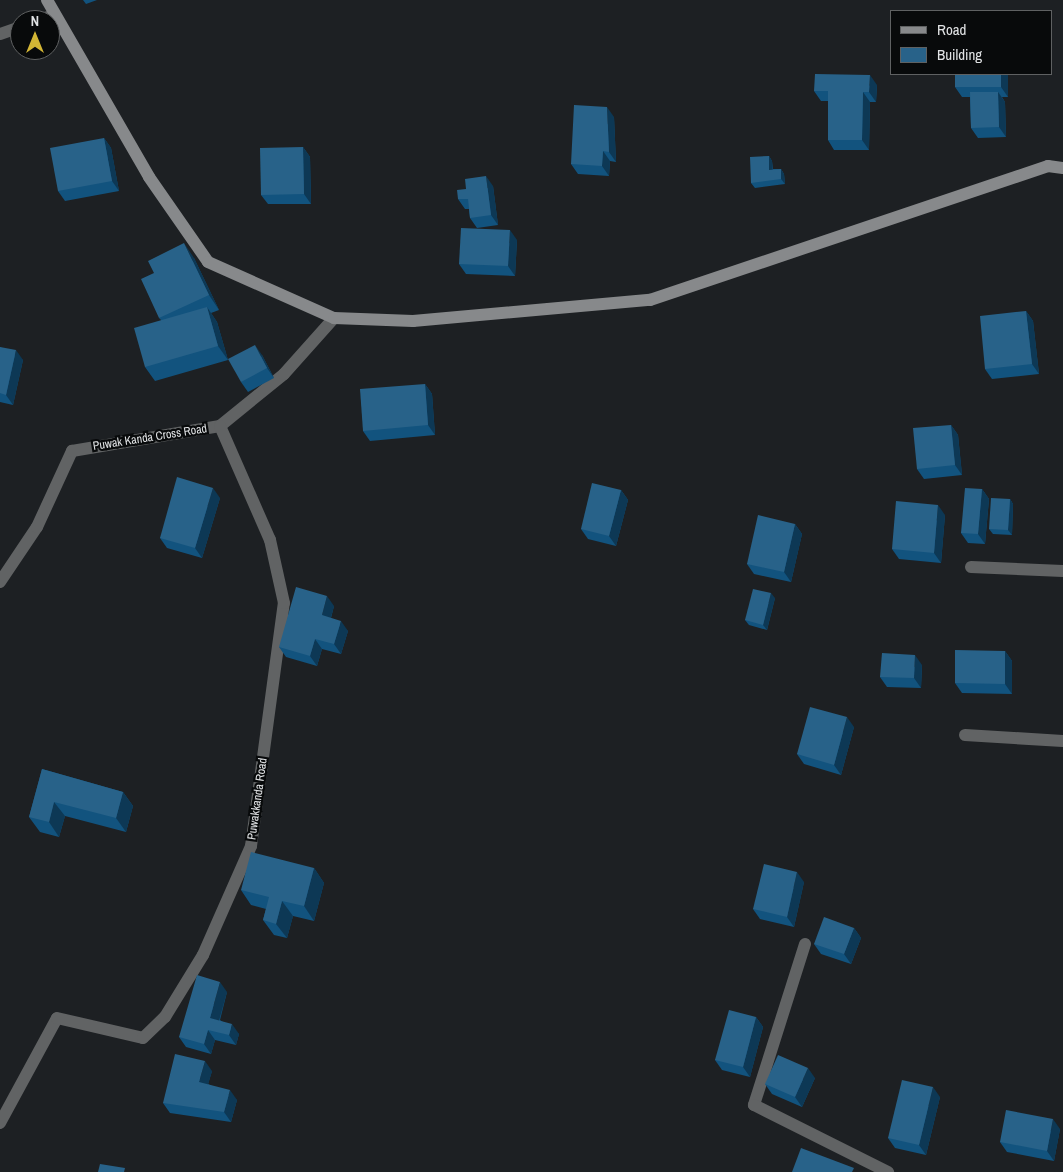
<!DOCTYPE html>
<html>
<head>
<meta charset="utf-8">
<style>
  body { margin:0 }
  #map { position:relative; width:1063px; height:1172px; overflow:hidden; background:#1d2023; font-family:"Archivo Narrow",sans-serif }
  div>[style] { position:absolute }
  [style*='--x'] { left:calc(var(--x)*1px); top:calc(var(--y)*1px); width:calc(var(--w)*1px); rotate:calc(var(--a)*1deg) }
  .street>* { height:12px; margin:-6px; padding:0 6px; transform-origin:6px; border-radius:6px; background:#616364 }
  .secondary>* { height:12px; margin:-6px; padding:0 6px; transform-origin:6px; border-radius:6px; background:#87898b }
  .wall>* { inset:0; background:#12537e }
  .shaded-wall>* { inset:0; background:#0d3855 }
  .building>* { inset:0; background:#286289 }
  span { translate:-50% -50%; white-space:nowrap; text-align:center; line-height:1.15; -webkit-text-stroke:4.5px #080a0b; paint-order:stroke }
  .street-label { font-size:12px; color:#e1e3e5 }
  .legend { position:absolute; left:890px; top:10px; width:162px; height:65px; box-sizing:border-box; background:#080a0b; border:1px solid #5f6162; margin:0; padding:6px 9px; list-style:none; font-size:15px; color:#e1e3e5 }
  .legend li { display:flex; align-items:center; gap:10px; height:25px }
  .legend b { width:25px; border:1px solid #5f6162 }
  .north { position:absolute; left:10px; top:10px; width:50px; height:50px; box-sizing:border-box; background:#080a0b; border:1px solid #5f6162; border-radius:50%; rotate:0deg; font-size:14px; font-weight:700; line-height:20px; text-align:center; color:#e1e3e5 }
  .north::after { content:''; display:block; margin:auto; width:18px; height:22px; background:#d3b635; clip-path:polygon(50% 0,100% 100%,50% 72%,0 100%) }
</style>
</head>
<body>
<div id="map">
  <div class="street">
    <i style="--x:39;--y:20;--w:16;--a:-18"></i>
    <i style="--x:0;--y:34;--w:21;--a:-19"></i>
    <i style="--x:971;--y:567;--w:92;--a:2.5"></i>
    <i style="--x:0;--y:582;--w:66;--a:-56.1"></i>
    <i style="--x:37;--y:527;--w:84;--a:-65.3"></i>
    <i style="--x:72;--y:451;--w:150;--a:-9.6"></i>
    <i style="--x:220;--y:426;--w:82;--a:-39.1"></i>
    <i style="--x:284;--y:374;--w:75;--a:-48.2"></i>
    <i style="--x:965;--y:735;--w:98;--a:3.5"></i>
    <i style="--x:805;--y:944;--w:169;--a:107.6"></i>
    <i style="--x:754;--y:1105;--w:150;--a:26.6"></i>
    <i style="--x:0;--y:1123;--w:119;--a:-61.5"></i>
    <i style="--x:57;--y:1018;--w:88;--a:13.1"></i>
    <i style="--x:143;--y:1038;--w:30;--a:-44"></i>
    <i style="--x:165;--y:1017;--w:73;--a:-58.5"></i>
    <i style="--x:203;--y:955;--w:119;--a:-66.2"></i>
    <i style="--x:251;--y:846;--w:245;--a:-82.3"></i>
    <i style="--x:284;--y:603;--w:65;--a:-102.5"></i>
    <i style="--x:270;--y:540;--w:124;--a:-113.7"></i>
  </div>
  <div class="secondary">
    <i style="--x:47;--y:0;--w:204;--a:60"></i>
    <i style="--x:149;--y:177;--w:103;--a:55.2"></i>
    <i style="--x:208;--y:262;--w:138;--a:24"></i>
    <i style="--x:334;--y:318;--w:79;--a:2.2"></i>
    <i style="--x:413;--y:321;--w:238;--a:-5.1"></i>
    <i style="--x:650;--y:300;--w:420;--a:-18.6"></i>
    <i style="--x:1048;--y:166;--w:15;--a:8"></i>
  </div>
  <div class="wall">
    <i style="clip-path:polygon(83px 0,97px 0,86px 4px)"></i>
    <i style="clip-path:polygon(1008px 75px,1008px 97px,1002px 97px,1005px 102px,1006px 137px,978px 138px,971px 128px,970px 97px,962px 97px,955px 87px)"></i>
    <i style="clip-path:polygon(877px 85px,876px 102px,870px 102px,869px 150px,834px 150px,828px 140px,828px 101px,821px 101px,814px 91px)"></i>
    <i style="clip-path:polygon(614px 117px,616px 162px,610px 161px,609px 176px,578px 174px,571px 164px)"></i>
    <i style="clip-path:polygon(104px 138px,111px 148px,119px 191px,65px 201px,58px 191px)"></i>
    <i style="clip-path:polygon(303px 147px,310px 157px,311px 204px,268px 204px,261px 195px)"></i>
    <i style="clip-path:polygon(769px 156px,772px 161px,773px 169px,781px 169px,784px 174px,785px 184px,755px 188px,751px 183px)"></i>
    <i style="clip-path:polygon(493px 186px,498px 225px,477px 228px,470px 218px,469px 209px,465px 209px,458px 199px)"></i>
    <i style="clip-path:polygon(517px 240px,515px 276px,466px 274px,459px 264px)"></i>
    <i style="clip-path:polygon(194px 258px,219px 310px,211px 313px,217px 322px,228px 360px,155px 381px,145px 367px,161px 320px,159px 318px)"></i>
    <i style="clip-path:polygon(1026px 311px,1033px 321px,1039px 374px,992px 379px,985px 369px)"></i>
    <i style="clip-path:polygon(0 347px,23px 360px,13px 405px,0 402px)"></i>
    <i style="clip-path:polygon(262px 355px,274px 378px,248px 392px,241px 382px)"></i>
    <i style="clip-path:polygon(425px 384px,432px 394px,435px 435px,370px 441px,363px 431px)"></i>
    <i style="clip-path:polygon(951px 425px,958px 435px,962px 475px,924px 479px,917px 469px)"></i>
    <i style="clip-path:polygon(982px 489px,989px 499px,985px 544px,968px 543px,961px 533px)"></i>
    <i style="clip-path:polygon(621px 490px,628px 500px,616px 546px,588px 539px,581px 529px)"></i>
    <i style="clip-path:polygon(220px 498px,202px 558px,167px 548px,160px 538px)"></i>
    <i style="clip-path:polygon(1010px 499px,1013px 504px,1012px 535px,993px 534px,989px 529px)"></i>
    <i style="clip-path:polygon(945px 515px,941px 563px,899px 559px,892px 549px)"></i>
    <i style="clip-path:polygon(795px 524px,802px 534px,791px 582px,754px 574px,747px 564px)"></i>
    <i style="clip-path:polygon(775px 598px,767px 630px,749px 625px,745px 620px)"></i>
    <i style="clip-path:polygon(334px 606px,331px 618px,348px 631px,341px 654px,322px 649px,317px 666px,286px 657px,279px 647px)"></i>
    <i style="clip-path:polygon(1005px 651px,1012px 661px,1012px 694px,962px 693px,955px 683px)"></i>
    <i style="clip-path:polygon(922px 665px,921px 688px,887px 687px,880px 677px)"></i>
    <i style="clip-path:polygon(854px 727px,841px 775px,804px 764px,797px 754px)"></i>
    <i style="clip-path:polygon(42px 769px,123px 792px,133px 806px,126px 832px,65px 816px,59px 837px,40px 832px,29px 817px)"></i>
    <i style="clip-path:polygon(314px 868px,324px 883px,314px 921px,293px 916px,287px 938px,274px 935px,263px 920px,266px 909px,251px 905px,241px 890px)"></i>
    <i style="clip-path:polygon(804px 882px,794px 927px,760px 919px,753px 909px)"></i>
    <i style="clip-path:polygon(854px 928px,861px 938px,851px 964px,821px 954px,814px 944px)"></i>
    <i style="clip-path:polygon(227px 992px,220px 1020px,239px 1034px,236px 1045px,215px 1040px,211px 1054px,186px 1047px,179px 1037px)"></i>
    <i style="clip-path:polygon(756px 1017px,763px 1027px,750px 1077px,722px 1070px,715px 1060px)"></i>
    <i style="clip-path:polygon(212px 1071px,208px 1084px,237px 1100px,231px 1122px,170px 1113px,163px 1103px)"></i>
    <i style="clip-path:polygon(815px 1078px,802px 1107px,772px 1094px,765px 1084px)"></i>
    <i style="clip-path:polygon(940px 1097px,926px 1155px,895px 1148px,888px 1138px)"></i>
    <i style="clip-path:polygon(1060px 1129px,1054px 1161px,1007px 1152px,1000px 1142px)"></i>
  </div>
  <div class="shaded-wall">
    <i style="clip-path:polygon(1001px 74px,1007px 74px,1008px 75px,1008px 97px,1001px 87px)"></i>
    <i style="clip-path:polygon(870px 75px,877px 85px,876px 102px,869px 92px)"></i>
    <i style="clip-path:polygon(863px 92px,870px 102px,869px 150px,862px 140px)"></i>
    <i style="clip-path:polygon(998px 92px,1005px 102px,1006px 137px,999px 127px)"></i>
    <i style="clip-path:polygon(607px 107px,614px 117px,616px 162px,609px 152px)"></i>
    <i style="clip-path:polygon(104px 138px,111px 148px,119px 191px,112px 181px)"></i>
    <i style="clip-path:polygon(303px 147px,310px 157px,311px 204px,304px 194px)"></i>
    <i style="clip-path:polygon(603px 151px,610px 161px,609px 176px,602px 166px)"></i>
    <i style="clip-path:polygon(769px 156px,772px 161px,773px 175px,769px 170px)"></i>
    <i style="clip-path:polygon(781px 169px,784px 174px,785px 184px,781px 179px)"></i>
    <i style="clip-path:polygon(486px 176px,493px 186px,498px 225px,491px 215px)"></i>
    <i style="clip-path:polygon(510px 230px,517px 240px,515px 276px,508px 266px)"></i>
    <i style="clip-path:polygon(184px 243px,194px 258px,219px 310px,209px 295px)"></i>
    <i style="clip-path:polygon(207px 307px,217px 322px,228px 360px,218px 346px)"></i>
    <i style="clip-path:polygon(1026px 311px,1033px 321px,1039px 374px,1032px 364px)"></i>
    <i style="clip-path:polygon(255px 345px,262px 355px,274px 378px,267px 368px)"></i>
    <i style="clip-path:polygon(16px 350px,23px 360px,13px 405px,6px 395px)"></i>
    <i style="clip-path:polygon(425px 384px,432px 394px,435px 435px,428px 425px)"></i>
    <i style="clip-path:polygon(951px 425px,958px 435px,962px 475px,955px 465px)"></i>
    <i style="clip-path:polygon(213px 488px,220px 498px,202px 558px,195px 548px)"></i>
    <i style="clip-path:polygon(982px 489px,989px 499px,985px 544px,978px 534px)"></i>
    <i style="clip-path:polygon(621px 490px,628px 500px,616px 546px,609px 536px)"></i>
    <i style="clip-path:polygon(1010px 499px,1013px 504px,1012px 535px,1008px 530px)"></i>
    <i style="clip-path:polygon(938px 505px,945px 515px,941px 563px,934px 553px)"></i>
    <i style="clip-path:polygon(795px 524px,802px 534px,791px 582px,784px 572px)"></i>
    <i style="clip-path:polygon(771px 593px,775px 598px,767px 630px,763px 625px)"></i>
    <i style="clip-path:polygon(327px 596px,334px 606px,329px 625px,322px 615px)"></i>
    <i style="clip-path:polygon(341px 621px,348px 631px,341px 654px,334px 644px)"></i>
    <i style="clip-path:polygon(315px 639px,322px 649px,317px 666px,310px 656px)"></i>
    <i style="clip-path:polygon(1005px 651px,1012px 661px,1012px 694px,1005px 684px)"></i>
    <i style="clip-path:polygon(915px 655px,922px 665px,921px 688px,914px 678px)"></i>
    <i style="clip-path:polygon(847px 717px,854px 727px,841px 775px,834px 765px)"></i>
    <i style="clip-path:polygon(123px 792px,133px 806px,126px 832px,116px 818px)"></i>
    <i style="clip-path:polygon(54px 802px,65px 816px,59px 837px,49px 822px)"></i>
    <i style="clip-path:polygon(314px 868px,324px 883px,314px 921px,304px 906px)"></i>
    <i style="clip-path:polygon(797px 872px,804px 882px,794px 927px,787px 917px)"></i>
    <i style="clip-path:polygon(282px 901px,293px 916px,287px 938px,276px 924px)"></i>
    <i style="clip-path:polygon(854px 928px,861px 938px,851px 964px,844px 954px)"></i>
    <i style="clip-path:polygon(220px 982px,227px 992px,217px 1028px,210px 1018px)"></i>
    <i style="clip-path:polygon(756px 1017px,763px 1027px,750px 1077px,743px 1067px)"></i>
    <i style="clip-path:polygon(232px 1024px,239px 1034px,236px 1045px,229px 1035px)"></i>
    <i style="clip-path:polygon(208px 1030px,215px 1040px,211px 1054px,204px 1044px)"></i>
    <i style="clip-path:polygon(205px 1061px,212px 1071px,206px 1092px,199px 1082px)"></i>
    <i style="clip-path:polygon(808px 1068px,815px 1078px,802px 1107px,795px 1097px)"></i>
    <i style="clip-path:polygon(933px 1087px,940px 1097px,926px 1155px,919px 1145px)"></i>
    <i style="clip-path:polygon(230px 1090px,237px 1100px,231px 1122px,224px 1112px)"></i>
    <i style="clip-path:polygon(1053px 1119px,1060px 1129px,1054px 1161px,1047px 1151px)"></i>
  </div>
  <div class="building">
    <i style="clip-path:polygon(815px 74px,870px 75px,869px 92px,863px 92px,862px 140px,828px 140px,828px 91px,814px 91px)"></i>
    <i style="clip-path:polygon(955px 74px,1001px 74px,1001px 87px,955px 87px)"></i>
    <i style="clip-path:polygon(970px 92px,998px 92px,999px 127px,971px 128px)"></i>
    <i style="clip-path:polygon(574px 105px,607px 107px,609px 152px,603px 151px,602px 166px,571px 164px)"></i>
    <i style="clip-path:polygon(104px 138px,112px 181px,58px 191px,50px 148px)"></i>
    <i style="clip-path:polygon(303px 147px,304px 194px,261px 195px,260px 148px)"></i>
    <i style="clip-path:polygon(769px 156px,769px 170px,781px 169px,781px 179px,751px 183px,750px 157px)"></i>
    <i style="clip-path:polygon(486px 176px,491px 215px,470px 218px,468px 199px,458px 199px,457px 190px,466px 189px,465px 179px)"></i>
    <i style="clip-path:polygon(461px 228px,510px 230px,508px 266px,459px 264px)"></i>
    <i style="clip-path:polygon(184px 243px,209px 295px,159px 318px,141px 279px,154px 273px,148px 261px)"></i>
    <i style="clip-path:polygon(207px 307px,218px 346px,145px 367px,134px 328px)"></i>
    <i style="clip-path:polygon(1026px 311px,1032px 364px,985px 369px,980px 316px)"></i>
    <i style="clip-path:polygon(255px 345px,267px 368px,241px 382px,228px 359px)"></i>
    <i style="clip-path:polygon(0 347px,16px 350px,6px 395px,0 393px)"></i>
    <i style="clip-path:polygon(425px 384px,428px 425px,363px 431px,360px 389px)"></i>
    <i style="clip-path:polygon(951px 425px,955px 465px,917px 469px,913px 428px)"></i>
    <i style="clip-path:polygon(177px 477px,213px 488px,195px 548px,160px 538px)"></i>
    <i style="clip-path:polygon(592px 483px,621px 490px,609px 536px,581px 529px)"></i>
    <i style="clip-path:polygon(965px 488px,982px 489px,978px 534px,961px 533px)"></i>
    <i style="clip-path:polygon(991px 498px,1010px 499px,1008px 530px,989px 529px)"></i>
    <i style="clip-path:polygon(896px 501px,938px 505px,934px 553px,892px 549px)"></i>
    <i style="clip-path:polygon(758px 515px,795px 524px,784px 572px,747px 564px)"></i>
    <i style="clip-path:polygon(296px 587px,327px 596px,322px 615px,341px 621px,334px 644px,315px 639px,310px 656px,279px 647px)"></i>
    <i style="clip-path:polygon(753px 589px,771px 593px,763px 625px,745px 620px)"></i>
    <i style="clip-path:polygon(955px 650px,1005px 651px,1005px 684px,955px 683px)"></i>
    <i style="clip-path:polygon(882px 653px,915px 655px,914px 678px,880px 677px)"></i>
    <i style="clip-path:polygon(810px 707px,847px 717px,834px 765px,797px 754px)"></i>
    <i style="clip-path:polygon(42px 769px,123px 792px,116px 818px,54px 802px,49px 822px,29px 817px)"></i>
    <i style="clip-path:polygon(251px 852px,314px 868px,304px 906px,282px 901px,276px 924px,263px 920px,269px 897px,241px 890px)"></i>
    <i style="clip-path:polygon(764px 864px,797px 872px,787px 917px,753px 909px)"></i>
    <i style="clip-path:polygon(824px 917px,854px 928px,844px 954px,814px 944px)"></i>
    <i style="clip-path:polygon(197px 975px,220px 982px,210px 1018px,232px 1024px,229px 1035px,208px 1030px,204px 1044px,179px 1037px)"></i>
    <i style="clip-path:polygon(729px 1010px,756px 1017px,743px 1067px,715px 1060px)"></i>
    <i style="clip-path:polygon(175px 1054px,205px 1061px,199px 1082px,230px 1090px,224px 1112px,163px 1103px)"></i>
    <i style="clip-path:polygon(778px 1055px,808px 1068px,795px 1097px,765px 1084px)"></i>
    <i style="clip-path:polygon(902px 1080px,933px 1087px,919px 1145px,888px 1138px)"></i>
    <i style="clip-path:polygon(1006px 1110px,1053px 1119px,1047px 1151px,1000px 1142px)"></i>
    <i style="clip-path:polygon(801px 1148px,854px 1168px,852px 1172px,792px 1172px)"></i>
    <i style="clip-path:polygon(100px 1164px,125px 1168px,124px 1172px,98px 1172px)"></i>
  </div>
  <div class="street-label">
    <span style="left:150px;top:438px;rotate:-9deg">Puwak Kanda Cross Road</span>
    <span style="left:258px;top:799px;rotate:-82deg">Puwakkanda Road</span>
  </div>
  <ul class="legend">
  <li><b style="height:6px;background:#87898b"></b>Road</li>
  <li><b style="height:14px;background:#286289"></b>Building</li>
  </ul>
  <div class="north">N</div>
</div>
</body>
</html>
